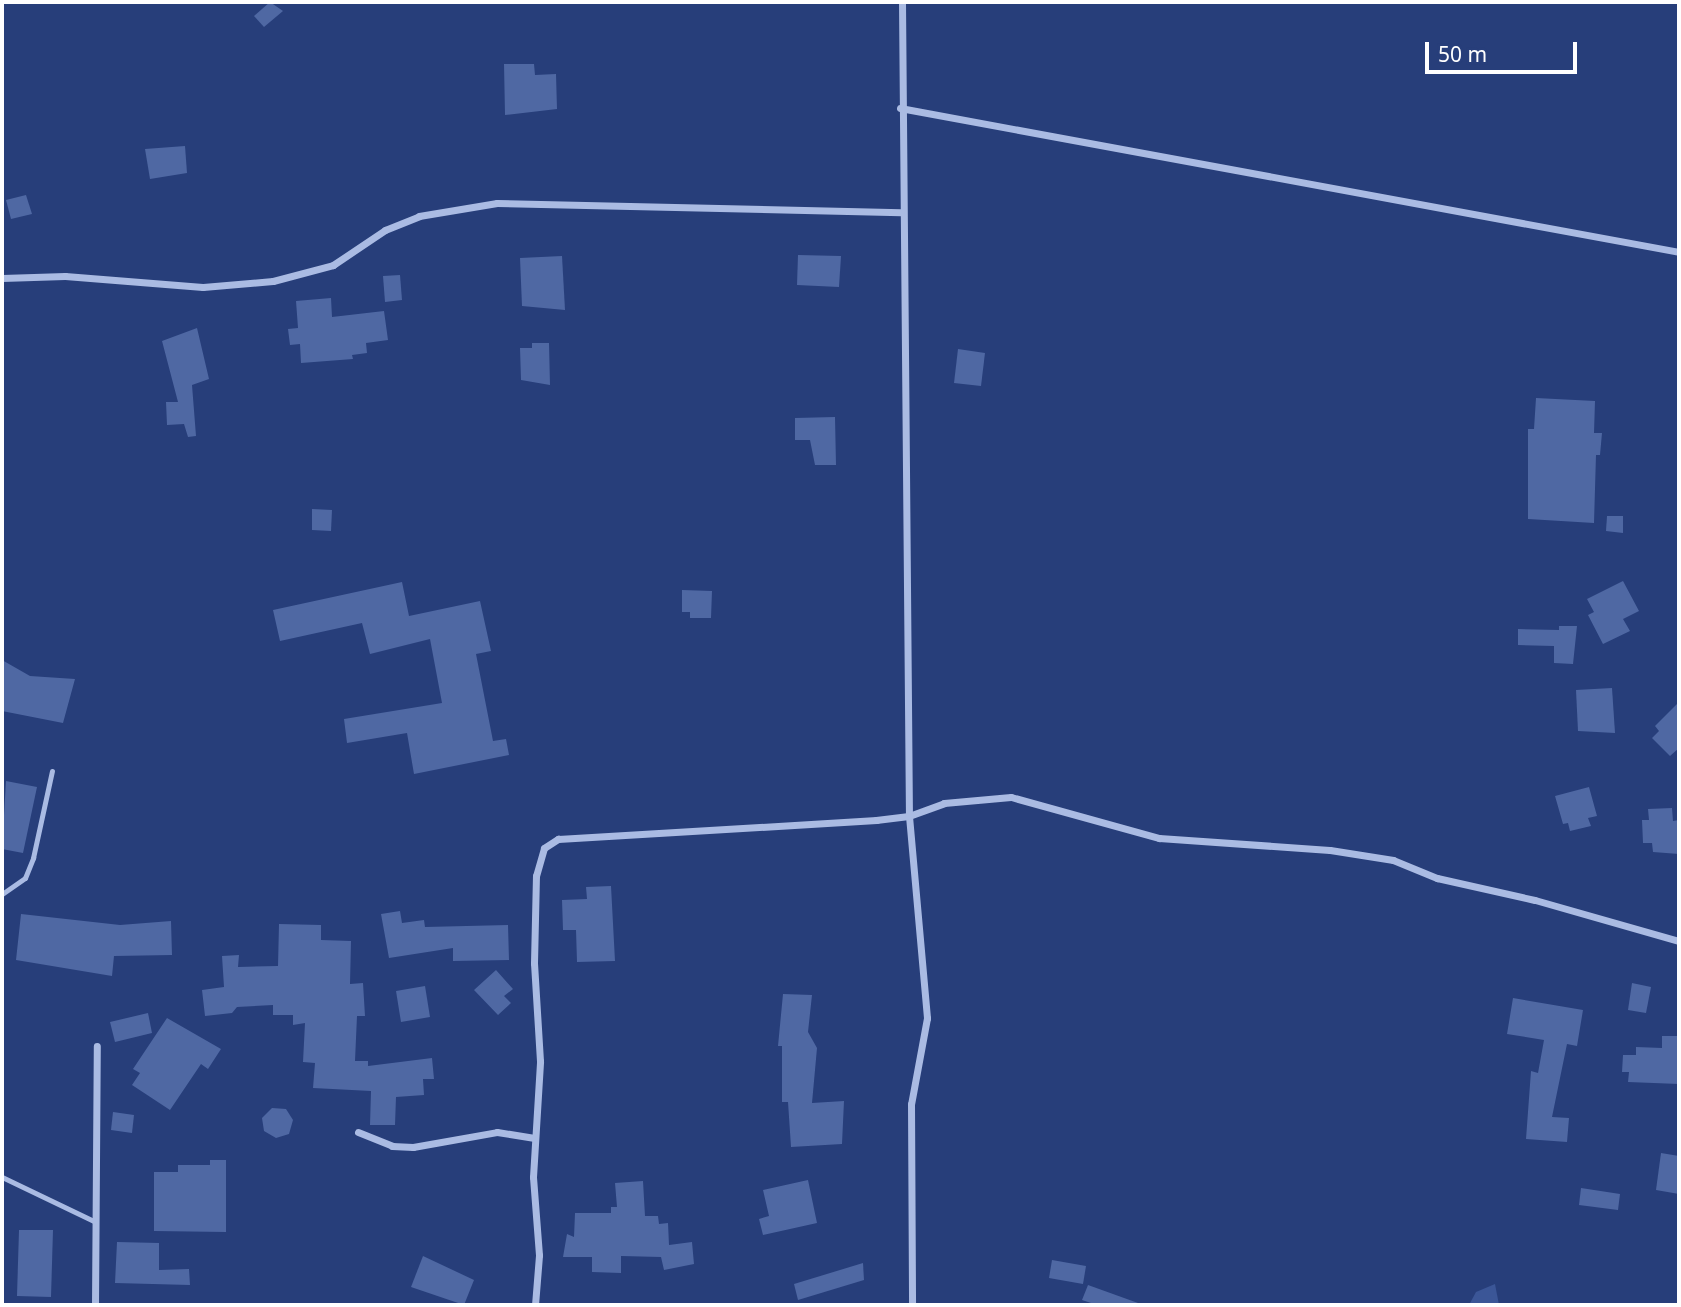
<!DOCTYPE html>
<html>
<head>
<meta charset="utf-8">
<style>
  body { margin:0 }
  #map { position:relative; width:1681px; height:1307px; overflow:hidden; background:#273e7a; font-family:"Noto Sans",sans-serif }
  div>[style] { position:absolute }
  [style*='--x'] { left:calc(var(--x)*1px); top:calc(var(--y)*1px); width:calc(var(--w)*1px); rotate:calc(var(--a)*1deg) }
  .green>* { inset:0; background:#3b5697 }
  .building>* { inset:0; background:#4f68a3 }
  .lane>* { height:5px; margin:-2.5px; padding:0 2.5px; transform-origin:2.5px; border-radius:2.5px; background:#aabbe3 }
  .street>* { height:7px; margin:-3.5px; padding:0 3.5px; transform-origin:3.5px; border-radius:3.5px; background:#aabbe3 }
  span { translate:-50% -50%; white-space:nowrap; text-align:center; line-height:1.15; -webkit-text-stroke:7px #273e7a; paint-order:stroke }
  .frame { position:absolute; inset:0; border:4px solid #fff; pointer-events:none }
  .scale { position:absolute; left:1425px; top:42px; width:152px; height:32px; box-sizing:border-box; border:4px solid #fff; border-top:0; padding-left:9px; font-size:21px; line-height:24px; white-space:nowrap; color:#fff; -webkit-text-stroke:5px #273e7a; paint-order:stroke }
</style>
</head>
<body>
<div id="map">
  <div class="green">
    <i style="clip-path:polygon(1495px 1284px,1499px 1305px,1469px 1305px,1476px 1292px)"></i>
  </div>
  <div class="building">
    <i style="clip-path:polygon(270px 2px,283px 11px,264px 27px,254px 16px)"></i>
    <i style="clip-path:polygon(504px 64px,534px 64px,535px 75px,556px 74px,557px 109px,505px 115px)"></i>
    <i style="clip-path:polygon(185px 146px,187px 173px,150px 179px,145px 149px)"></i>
    <i style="clip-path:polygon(26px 195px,32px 214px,11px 219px,6px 200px)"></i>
    <i style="clip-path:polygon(798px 255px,841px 256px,839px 287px,797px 285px)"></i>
    <i style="clip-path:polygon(562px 256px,565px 310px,522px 306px,520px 258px)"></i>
    <i style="clip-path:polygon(400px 275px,402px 300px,385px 302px,383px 276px)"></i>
    <i style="clip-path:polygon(331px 298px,332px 317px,384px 311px,388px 340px,366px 343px,367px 353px,352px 355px,353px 359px,301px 363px,300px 344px,290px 345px,288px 329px,298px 328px,296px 301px)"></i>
    <i style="clip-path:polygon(197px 328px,209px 379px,192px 385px,196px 436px,188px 437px,184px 424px,167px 425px,166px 402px,178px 402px,162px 341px)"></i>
    <i style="clip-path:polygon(532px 343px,549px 343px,550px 385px,521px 380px,520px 348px,532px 348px)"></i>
    <i style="clip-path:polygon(958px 349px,985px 353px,981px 386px,954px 383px)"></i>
    <i style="clip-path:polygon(1536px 398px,1595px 401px,1594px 433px,1602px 433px,1600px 455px,1596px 455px,1594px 523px,1528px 519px,1528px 429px,1534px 429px)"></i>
    <i style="clip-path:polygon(835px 417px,836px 465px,815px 465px,810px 440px,795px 440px,795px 418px)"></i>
    <i style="clip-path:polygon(312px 509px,332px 510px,331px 531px,312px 530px)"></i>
    <i style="clip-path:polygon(1607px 516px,1623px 516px,1623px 533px,1606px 531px)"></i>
    <i style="clip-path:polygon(1623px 581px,1639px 611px,1623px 619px,1630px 631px,1603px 644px,1588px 615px,1594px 612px,1587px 599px)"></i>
    <i style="clip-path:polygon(402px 582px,409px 616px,480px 601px,491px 651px,476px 654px,493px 741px,506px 739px,509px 755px,414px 774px,407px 733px,347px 743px,344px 719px,442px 703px,430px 639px,370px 654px,362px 623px,280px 641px,273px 610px)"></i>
    <i style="clip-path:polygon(682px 590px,712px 591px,711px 618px,690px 618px,690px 612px,682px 612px)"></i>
    <i style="clip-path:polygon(1559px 626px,1577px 626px,1573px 664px,1554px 663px,1554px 646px,1518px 645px,1518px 629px,1559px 630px)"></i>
    <i style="clip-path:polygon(2px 660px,30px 676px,75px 679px,63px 723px,2px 711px)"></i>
    <i style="clip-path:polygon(1612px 688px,1615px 733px,1578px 731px,1576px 690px)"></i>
    <i style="clip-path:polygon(1679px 702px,1679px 748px,1670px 756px,1652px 738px,1659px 731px,1655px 726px)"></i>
    <i style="clip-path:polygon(6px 781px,37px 787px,23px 853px,2px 849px)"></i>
    <i style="clip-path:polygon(1589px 787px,1597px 816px,1588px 818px,1591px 826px,1570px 831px,1568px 823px,1563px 824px,1555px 796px)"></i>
    <i style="clip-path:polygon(1672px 808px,1673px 821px,1679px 820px,1679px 854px,1653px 852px,1652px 843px,1643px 843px,1642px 820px,1649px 820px,1648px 809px)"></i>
    <i style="clip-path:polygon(611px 886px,615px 961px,577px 962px,576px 930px,563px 930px,562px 900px,587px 899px,586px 887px)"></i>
    <i style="clip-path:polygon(400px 911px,402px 923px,424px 920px,425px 927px,508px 925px,509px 960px,453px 961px,453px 948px,389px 958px,381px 914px)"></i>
    <i style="clip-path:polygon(21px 914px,120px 925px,171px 921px,172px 955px,114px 956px,112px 976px,16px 960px)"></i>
    <i style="clip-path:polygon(279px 924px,321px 925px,321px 940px,351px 941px,350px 984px,363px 983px,365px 1016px,357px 1016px,355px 1061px,368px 1061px,368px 1066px,432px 1058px,434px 1079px,423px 1079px,424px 1095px,396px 1097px,395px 1125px,370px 1125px,371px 1091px,313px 1088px,315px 1063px,303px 1062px,305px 1023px,293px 1025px,293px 1015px,273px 1015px,273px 1005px,237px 1007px,232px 1013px,205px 1016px,202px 990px,224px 987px,222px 956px,239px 955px,238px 967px,278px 966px)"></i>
    <i style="clip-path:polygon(496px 970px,513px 989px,504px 996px,511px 1003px,498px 1015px,474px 990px)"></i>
    <i style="clip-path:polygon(1632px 983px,1651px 987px,1646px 1013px,1628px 1010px)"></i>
    <i style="clip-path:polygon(425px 986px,430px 1017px,401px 1022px,396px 991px)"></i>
    <i style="clip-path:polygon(783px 994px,812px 995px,808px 1032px,817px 1048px,812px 1103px,844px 1101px,842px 1144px,791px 1147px,788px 1102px,782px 1102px,782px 1046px,778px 1046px)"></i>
    <i style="clip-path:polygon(1513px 998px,1583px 1010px,1577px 1046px,1567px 1044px,1552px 1117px,1569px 1118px,1567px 1142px,1526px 1139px,1531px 1071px,1538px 1073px,1544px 1040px,1507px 1034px)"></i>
    <i style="clip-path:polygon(148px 1013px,152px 1033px,115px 1042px,110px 1022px)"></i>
    <i style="clip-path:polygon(167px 1018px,221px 1049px,208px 1069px,201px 1064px,170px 1110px,132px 1085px,140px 1073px,133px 1069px)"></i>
    <i style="clip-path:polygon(1662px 1036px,1679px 1036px,1679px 1084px,1628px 1082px,1629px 1072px,1622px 1072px,1623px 1055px,1636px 1055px,1636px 1047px,1662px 1048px)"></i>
    <i style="clip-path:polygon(272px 1108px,286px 1109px,293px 1120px,289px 1134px,276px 1138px,264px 1131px,262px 1118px)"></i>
    <i style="clip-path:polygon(113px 1112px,134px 1115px,132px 1133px,111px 1130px)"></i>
    <i style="clip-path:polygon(1661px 1153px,1679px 1156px,1679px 1194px,1656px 1190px)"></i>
    <i style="clip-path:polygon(210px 1160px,226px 1160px,226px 1232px,154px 1231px,154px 1172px,178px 1172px,178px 1165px,210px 1165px)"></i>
    <i style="clip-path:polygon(808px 1180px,817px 1223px,763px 1235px,759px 1219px,769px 1216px,763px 1190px)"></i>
    <i style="clip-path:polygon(643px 1181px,645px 1216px,658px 1216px,659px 1224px,668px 1223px,669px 1245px,692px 1242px,694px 1264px,664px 1270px,661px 1257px,621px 1256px,621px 1273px,592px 1272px,592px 1257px,563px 1257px,567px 1234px,574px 1237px,575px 1213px,611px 1213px,611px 1207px,617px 1207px,615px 1183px)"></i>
    <i style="clip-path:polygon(1581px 1188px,1620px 1194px,1618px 1210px,1579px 1205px)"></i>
    <i style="clip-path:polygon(19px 1230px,53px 1230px,51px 1297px,17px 1296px)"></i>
    <i style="clip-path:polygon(117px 1242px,159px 1243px,159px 1270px,189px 1269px,190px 1285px,115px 1283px)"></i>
    <i style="clip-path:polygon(423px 1256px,474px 1280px,464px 1305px,411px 1287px)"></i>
    <i style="clip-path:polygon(1052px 1260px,1086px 1266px,1083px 1284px,1049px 1278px)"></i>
    <i style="clip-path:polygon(863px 1263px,864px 1280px,798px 1300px,794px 1284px)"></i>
    <i style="clip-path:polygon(1088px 1285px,1138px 1303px,1137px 1305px,1097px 1305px,1082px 1300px)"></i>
  </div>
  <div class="lane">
    <i style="--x:2;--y:894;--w:28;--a:-35"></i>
    <i style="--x:25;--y:878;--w:22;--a:-68"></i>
    <i style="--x:33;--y:858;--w:89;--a:-77.7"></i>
    <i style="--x:2;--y:1177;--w:104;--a:25.6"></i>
  </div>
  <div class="street">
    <i style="--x:902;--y:2;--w:814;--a:89.51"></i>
    <i style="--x:909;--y:816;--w:203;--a:84.9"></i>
    <i style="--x:927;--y:1018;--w:87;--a:100.5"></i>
    <i style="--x:911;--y:1104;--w:201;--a:89.7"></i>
    <i style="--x:900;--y:108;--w:792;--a:10.47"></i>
    <i style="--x:2;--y:278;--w:63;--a:-1.8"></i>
    <i style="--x:65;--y:276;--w:138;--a:4.6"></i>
    <i style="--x:203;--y:287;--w:70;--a:-4.9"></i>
    <i style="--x:273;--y:281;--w:62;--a:-14.9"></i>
    <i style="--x:333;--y:265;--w:63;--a:-33.9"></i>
    <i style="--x:385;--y:230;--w:37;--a:-22"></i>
    <i style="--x:419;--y:216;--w:79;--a:-9.5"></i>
    <i style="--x:497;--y:203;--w:404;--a:1.3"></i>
    <i style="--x:358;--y:1132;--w:37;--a:22"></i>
    <i style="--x:392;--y:1146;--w:21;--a:3"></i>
    <i style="--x:413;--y:1147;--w:85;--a:-10.1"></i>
    <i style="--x:497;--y:1132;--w:38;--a:9"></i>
    <i style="--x:95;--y:1305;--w:259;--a:-89.6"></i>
    <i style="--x:535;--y:1305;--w:50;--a:-85.4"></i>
    <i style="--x:539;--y:1255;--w:78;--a:-94.4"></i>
    <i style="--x:533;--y:1177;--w:116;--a:-86.5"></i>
    <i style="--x:540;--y:1061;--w:98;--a:-93.5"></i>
    <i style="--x:534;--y:963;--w:87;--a:-88.7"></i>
    <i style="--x:536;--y:876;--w:29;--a:-74"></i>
    <i style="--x:544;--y:848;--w:17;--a:-33"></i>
    <i style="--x:558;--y:839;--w:319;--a:-3.4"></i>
    <i style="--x:876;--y:820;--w:33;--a:-7"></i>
    <i style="--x:909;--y:816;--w:37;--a:-20"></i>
    <i style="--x:944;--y:803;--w:67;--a:-5.1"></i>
    <i style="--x:1011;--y:797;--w:154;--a:15.5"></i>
    <i style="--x:1159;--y:838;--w:171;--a:4"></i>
    <i style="--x:1330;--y:850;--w:64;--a:9"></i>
    <i style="--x:1393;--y:860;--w:48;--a:22.2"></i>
    <i style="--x:1437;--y:878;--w:100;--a:12.7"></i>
    <i style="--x:1535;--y:900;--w:150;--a:15.9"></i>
  </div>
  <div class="frame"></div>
  <div class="scale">50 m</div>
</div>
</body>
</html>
